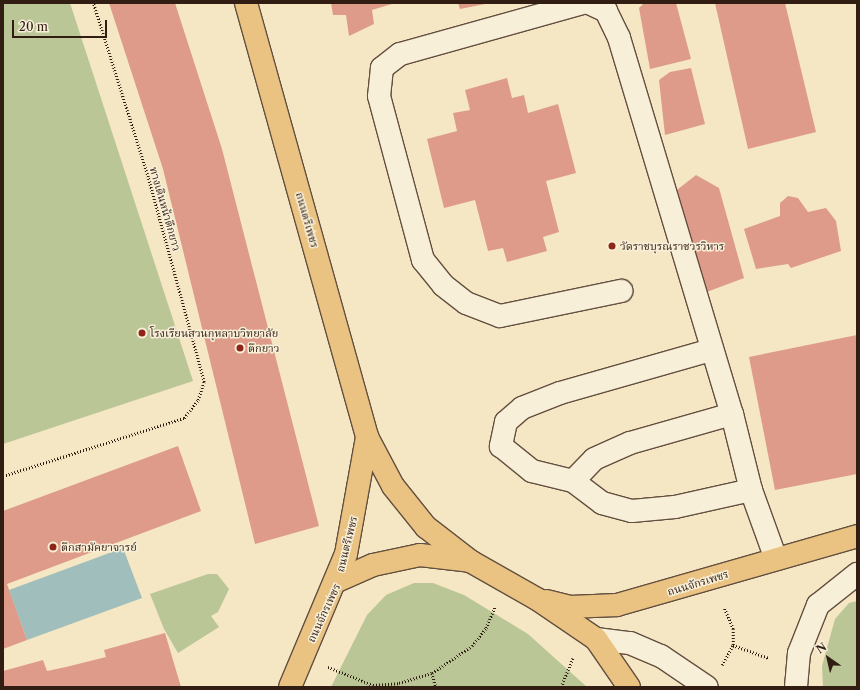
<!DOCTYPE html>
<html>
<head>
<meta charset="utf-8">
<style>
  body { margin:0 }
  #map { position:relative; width:860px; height:690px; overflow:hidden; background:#f5e6c4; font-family:"Libre Caslon Text","Noto Serif Thai",serif }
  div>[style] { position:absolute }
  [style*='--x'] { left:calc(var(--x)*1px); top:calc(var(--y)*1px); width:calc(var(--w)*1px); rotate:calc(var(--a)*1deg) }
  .green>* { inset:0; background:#bac696 }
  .water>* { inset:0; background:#9fbebc }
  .building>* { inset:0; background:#df9b89 }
  .path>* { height:2.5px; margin-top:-1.25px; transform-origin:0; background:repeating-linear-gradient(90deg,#321d13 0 1px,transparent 0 3px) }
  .roads { filter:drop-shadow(1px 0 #634f3f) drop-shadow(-1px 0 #634f3f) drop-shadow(0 1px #634f3f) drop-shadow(0 -1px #634f3f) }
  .minor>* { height:22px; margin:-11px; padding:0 11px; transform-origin:11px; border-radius:11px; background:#f8efd9 }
  .major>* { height:22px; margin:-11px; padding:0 11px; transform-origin:11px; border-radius:11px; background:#eac382 }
  .dots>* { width:11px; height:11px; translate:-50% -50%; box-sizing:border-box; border:2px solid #f8efd9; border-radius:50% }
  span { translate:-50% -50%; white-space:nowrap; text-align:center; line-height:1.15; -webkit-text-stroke:3px #f8efd9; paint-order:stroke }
  .street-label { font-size:11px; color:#321d13 }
  .poi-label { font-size:11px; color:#321d13 }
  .left { translate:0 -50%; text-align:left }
  .frame { position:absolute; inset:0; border:4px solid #321d13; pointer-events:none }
  .north { position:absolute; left:808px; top:638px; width:40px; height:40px; -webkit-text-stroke:3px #f8efd9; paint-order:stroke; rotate:326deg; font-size:11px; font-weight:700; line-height:16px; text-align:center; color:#321d13 }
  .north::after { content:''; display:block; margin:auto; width:14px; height:18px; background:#321d13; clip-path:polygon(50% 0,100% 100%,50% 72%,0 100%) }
  .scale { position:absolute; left:12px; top:20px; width:95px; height:18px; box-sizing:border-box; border:2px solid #321d13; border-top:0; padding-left:5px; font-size:12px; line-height:14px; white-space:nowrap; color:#321d13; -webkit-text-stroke:3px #f8efd9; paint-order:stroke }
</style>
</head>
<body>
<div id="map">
  <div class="green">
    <i style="clip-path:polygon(3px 3px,70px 3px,193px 381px,3px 444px)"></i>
    <i style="clip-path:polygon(208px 574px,217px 574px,229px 589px,218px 612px,211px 616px,219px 627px,178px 653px,164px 629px,150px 594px)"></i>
    <i style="clip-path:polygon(414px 583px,433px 583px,464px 595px,528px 634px,587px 687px,331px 687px,367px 615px,386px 595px)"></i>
    <i style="clip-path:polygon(857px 601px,857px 687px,823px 687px,822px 666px,835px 619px,849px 603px)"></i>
  </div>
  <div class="water">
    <i style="clip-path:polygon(123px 548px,142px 598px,27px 640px,9px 590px)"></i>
  </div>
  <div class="building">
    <i style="clip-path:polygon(109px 3px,175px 3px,222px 149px,319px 526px,255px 544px,163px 169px)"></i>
    <i style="clip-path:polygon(331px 3px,395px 3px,372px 10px,374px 24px,349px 36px,346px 15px,333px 15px)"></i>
    <i style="clip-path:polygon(458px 3px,485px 3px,485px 4px,460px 9px)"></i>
    <i style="clip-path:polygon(644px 3px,676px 3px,691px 59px,650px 69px,639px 8px)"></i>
    <i style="clip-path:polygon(715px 3px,785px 3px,816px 132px,748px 149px)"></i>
    <i style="clip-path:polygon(691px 68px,705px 124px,665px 135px,659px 80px,670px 72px)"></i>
    <i style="clip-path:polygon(507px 78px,512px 98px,524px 95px,528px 113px,558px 104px,576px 173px,546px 181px,559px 232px,543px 237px,547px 251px,507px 262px,503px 248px,488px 251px,475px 200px,444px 208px,427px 139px,457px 131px,453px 113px,470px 110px,465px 90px)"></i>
    <i style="clip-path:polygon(696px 175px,719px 188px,744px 278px,704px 293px,673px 193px)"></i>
    <i style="clip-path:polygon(788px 196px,798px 198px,808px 212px,826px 208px,836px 221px,841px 251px,791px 268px,788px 264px,756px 269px,744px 229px,780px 216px,780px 203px)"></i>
    <i style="clip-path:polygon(857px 335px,857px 474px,775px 490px,749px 357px)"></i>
    <i style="clip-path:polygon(178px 446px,201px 511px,7px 584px,27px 640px,3px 649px,3px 511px)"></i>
    <i style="clip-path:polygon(165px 633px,181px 687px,3px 687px,3px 671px,43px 660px,47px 671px,66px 667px,106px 657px,104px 650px)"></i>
  </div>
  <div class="path">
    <i style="--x:3;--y:476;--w:190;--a:-17.8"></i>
    <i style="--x:184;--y:418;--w:23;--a:-52"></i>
    <i style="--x:198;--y:400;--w:19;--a:-72"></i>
    <i style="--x:204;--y:382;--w:213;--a:-105.3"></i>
    <i style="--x:148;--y:177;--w:182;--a:-107.5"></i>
    <i style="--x:733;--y:645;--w:38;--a:20"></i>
    <i style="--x:722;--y:665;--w:23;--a:-61"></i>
    <i style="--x:733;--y:645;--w:16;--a:-90"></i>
    <i style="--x:733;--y:629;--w:23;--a:-113"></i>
    <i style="--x:328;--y:667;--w:48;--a:21.8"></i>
    <i style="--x:373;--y:685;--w:26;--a:-4"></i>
    <i style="--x:399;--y:683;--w:34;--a:-17"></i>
    <i style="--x:432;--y:673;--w:48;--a:-34"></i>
    <i style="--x:472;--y:646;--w:23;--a:-52"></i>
    <i style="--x:486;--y:628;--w:23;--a:-67"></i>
    <i style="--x:432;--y:673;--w:15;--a:74"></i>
    <i style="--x:561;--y:687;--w:31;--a:-68"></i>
  </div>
  <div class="roads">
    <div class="minor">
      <i style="--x:583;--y:3;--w:190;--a:164.4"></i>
      <i style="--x:400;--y:54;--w:23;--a:142"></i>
      <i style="--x:382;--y:68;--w:28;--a:96"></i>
      <i style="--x:379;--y:96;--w:170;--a:75"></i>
      <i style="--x:423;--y:260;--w:32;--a:51"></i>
      <i style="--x:443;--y:285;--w:29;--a:38"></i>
      <i style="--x:466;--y:303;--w:36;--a:21"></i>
      <i style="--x:500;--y:316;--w:124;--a:-11.7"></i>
      <i style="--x:589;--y:3;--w:19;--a:25"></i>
      <i style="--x:606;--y:11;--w:30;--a:64"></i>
      <i style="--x:619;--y:38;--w:393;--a:73.3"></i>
      <i style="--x:732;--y:414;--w:78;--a:76"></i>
      <i style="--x:751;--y:490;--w:73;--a:70.1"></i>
      <i style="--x:711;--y:350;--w:157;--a:164.1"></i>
      <i style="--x:560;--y:393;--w:41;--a:158.5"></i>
      <i style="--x:522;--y:408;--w:21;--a:139"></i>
      <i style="--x:506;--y:422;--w:25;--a:102"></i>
      <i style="--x:501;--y:446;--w:40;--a:39"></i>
      <i style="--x:532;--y:471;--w:42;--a:13.7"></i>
      <i style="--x:573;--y:481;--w:36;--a:37"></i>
      <i style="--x:602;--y:503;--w:31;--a:15"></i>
      <i style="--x:632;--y:511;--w:43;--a:-5.3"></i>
      <i style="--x:675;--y:507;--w:78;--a:-12.6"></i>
      <i style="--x:573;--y:481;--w:30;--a:-46"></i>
      <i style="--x:594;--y:459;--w:39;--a:-24"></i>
      <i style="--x:630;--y:443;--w:106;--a:-15.9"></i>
      <i style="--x:596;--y:639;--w:34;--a:7"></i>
      <i style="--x:630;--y:643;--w:34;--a:23"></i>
      <i style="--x:661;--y:656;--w:55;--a:34"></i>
      <i style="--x:796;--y:687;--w:34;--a:-85"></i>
      <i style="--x:799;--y:653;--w:52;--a:-68.4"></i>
      <i style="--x:818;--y:605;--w:50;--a:-38.5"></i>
    </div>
    <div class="major">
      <i style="--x:246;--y:3;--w:451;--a:74.4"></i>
      <i style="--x:367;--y:437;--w:55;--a:62"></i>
      <i style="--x:393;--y:486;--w:53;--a:51.2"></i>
      <i style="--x:426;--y:527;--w:56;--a:37.7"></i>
      <i style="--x:470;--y:561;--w:77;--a:29.6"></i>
      <i style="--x:537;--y:599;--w:71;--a:34.1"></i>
      <i style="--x:596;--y:639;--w:58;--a:55.5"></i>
      <i style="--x:337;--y:581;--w:39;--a:-24"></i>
      <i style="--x:373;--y:565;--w:48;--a:-12"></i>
      <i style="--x:420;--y:555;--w:50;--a:6.8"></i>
      <i style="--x:546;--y:601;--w:25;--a:14"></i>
      <i style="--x:570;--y:607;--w:47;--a:-2.4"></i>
      <i style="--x:617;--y:605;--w:250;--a:-16"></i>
      <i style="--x:290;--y:687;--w:144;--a:-67.2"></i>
      <i style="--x:346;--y:554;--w:119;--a:-79.8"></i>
    </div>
  </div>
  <div class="dots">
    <i style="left:612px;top:246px;background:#8f2418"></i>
    <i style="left:142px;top:333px;background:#8f2418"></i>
    <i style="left:240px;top:348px;background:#8f2418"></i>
    <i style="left:53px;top:547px;background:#8f2418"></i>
  </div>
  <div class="street-label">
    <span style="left:165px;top:209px;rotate:74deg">ทางเดินหน้าตึกยาว</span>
    <span style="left:307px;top:220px;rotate:74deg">ถนนตรีเพชร</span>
    <span style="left:347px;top:544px;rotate:-76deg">ถนนตรีเพชร</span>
    <span style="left:698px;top:583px;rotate:-17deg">ถนนจักรเพชร</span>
    <span style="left:324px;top:613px;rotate:-65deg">ถนนจักรเพชร</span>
  </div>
  <div class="poi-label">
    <span class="left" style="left:620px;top:246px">วัดราชบุรณราชวรวิหาร</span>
    <span class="left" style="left:150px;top:333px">โรงเรียนสวนกุหลาบวิทยาลัย</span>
    <span class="left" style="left:248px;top:348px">ตึกยาว</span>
    <span class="left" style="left:61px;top:547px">ตึกสามัคยาจารย์</span>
  </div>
  <div class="frame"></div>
  <div class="north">N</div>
  <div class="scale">20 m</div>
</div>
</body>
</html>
